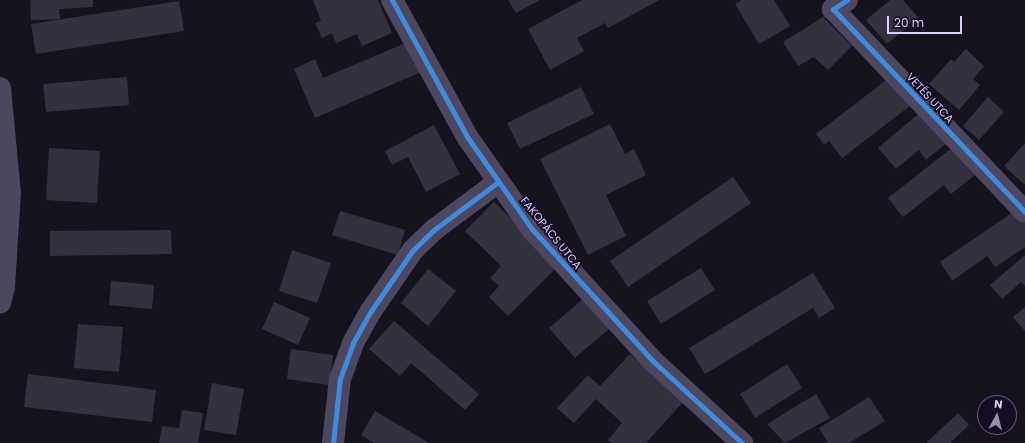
<!DOCTYPE html>
<html>
<head>
<meta charset="utf-8">
<style>
  body { margin:0 }
  #map { position:relative; width:1025px; height:443px; overflow:hidden; background:#16121e; font-family:Poppins,sans-serif }
  div>[style] { position:absolute }
  [style*='--x'] { left:calc(var(--x)*1px); top:calc(var(--y)*1px); width:calc(var(--w)*1px); rotate:calc(var(--a)*1deg) }
  .building>* { inset:0; background:#343040 }
  .minor>* { height:22px; margin:-11px; padding:0 11px; transform-origin:11px; border-radius:11px; background:#4c475f }
  .cycleway>* { height:5px; margin:-2.5px; padding:0 2.5px; transform-origin:2.5px; border-radius:2.5px; background:#408adc }
  span { translate:-50% -50%; white-space:nowrap; text-align:center; line-height:1.15; -webkit-text-stroke:3.5px #140d23; paint-order:stroke }
  .street-label { font-size:11px; color:#dbcfff }
  .north { position:absolute; left:977px; top:395px; width:40px; height:40px; box-sizing:border-box; background:#140d23; border:1px solid #645b7b; border-radius:50%; rotate:7deg; font-size:11px; font-weight:700; line-height:16px; text-align:center; color:#dbcfff }
  .north::after { content:''; display:block; margin:auto; width:14px; height:18px; background:#968db0; clip-path:polygon(50% 0,100% 100%,50% 72%,0 100%) }
  .scale { position:absolute; left:887px; top:16px; width:75px; height:18px; box-sizing:border-box; border:2px solid #dbcfff; border-top:0; padding-left:5px; font-size:12px; line-height:14px; white-space:nowrap; color:#dbcfff; -webkit-text-stroke:3px #140d23; paint-order:stroke }
</style>
</head>
<body>
<div id="map">
  <div class="building">
    <i style="clip-path:polygon(30px 0,93px 0,93px 7px,59px 9px,60px 19px,31px 20px)"></i>
    <i style="clip-path:polygon(313px 0,378px 0,392px 33px,362px 46px,357px 34px,336px 43px,332px 33px,322px 38px,315px 23px,321px 21px)"></i>
    <i style="clip-path:polygon(508px 0,540px 0,516px 13px)"></i>
    <i style="clip-path:polygon(582px 0,659px 0,608px 28px,605px 23px,577px 38px,584px 51px,550px 70px,528px 29px)"></i>
    <i style="clip-path:polygon(742px 0,774px 0,790px 26px,759px 44px,735px 4px)"></i>
    <i style="clip-path:polygon(890px 0,903px 0,918px 17px,887px 44px,866px 20px)"></i>
    <i style="clip-path:polygon(179px 1px,184px 31px,36px 54px,31px 24px)"></i>
    <i style="clip-path:polygon(823px 17px,852px 46px,828px 70px,814px 57px,798px 66px,783px 42px)"></i>
    <i style="clip-path:polygon(408px 42px,421px 72px,315px 118px,294px 69px,315px 59px,323px 78px)"></i>
    <i style="clip-path:polygon(966px 49px,984px 66px,973px 79px,980px 85px,959px 110px,929px 84px,951px 59px,954px 62px)"></i>
    <i style="clip-path:polygon(127px 77px,129px 105px,46px 112px,43px 84px)"></i>
    <i style="clip-path:polygon(889px 78px,910px 106px,842px 158px,829px 141px,824px 145px,816px 134px)"></i>
    <i style="clip-path:polygon(581px 87px,594px 114px,520px 149px,507px 123px)"></i>
    <i style="clip-path:polygon(988px 97px,1004px 112px,979px 140px,963px 126px)"></i>
    <i style="clip-path:polygon(922px 111px,948px 142px,926px 160px,919px 150px,896px 169px,878px 148px)"></i>
    <i style="clip-path:polygon(610px 124px,625px 154px,634px 149px,646px 175px,606px 195px,626px 236px,588px 255px,540px 159px)"></i>
    <i style="clip-path:polygon(434px 125px,460px 174px,426px 192px,408px 157px,392px 165px,385px 151px)"></i>
    <i style="clip-path:polygon(1025px 143px,1025px 185px,1004px 166px)"></i>
    <i style="clip-path:polygon(953px 147px,975px 175px,951px 194px,944px 185px,903px 217px,888px 198px)"></i>
    <i style="clip-path:polygon(49px 148px,100px 151px,97px 203px,46px 200px)"></i>
    <i style="clip-path:polygon(733px 177px,751px 203px,628px 287px,610px 261px)"></i>
    <i style="clip-path:polygon(494px 202px,559px 265px,508px 316px,489px 297px,499px 286px,490px 278px,501px 266px,465px 231px)"></i>
    <i style="clip-path:polygon(1016px 210px,1025px 223px,1025px 247px,995px 267px,987px 256px,952px 281px,940px 262px)"></i>
    <i style="clip-path:polygon(340px 211px,405px 230px,398px 255px,332px 235px)"></i>
    <i style="clip-path:polygon(171px 230px,172px 254px,50px 256px,50px 231px)"></i>
    <i style="clip-path:polygon(292px 250px,331px 263px,317px 303px,279px 291px)"></i>
    <i style="clip-path:polygon(1025px 255px,1025px 286px,1021px 282px,1002px 299px,990px 285px)"></i>
    <i style="clip-path:polygon(701px 268px,715px 290px,661px 324px,647px 301px)"></i>
    <i style="clip-path:polygon(428px 269px,456px 291px,428px 326px,401px 303px)"></i>
    <i style="clip-path:polygon(813px 273px,835px 308px,819px 318px,813px 308px,705px 374px,689px 348px)"></i>
    <i style="clip-path:polygon(111px 281px,154px 285px,152px 309px,109px 305px)"></i>
    <i style="clip-path:polygon(584px 298px,610px 328px,575px 358px,549px 328px)"></i>
    <i style="clip-path:polygon(274px 302px,310px 318px,298px 345px,262px 329px)"></i>
    <i style="clip-path:polygon(1025px 307px,1025px 331px,1013px 317px)"></i>
    <i style="clip-path:polygon(394px 321px,479px 394px,465px 410px,411px 363px,400px 376px,369px 349px)"></i>
    <i style="clip-path:polygon(78px 324px,123px 327px,119px 372px,74px 368px)"></i>
    <i style="clip-path:polygon(291px 349px,333px 355px,329px 385px,287px 379px)"></i>
    <i style="clip-path:polygon(630px 354px,683px 402px,646px 443px,611px 443px,608px 440px,622px 423px,596px 399px,574px 423px,557px 408px,588px 375px,600px 386px)"></i>
    <i style="clip-path:polygon(787px 364px,802px 388px,755px 418px,740px 394px)"></i>
    <i style="clip-path:polygon(28px 374px,156px 390px,152px 422px,24px 407px)"></i>
    <i style="clip-path:polygon(212px 383px,244px 389px,236px 435px,204px 430px)"></i>
    <i style="clip-path:polygon(816px 394px,830px 418px,785px 443px,767px 424px)"></i>
    <i style="clip-path:polygon(869px 397px,885px 421px,849px 443px,828px 443px,819px 428px)"></i>
    <i style="clip-path:polygon(182px 410px,203px 413px,198px 443px,159px 443px,162px 426px,179px 428px)"></i>
    <i style="clip-path:polygon(375px 411px,429px 443px,374px 443px,361px 435px)"></i>
    <i style="clip-path:polygon(958px 413px,969px 425px,950px 443px,926px 443px)"></i>
  </div>
  <div class="minor">
    <i style="--x:392;--y:0;--w:158;--a:61.2"></i>
    <i style="--x:468;--y:138;--w:111;--a:54.9"></i>
    <i style="--x:532;--y:229;--w:180;--a:47.5"></i>
    <i style="--x:654;--y:362;--w:120;--a:42.6"></i>
    <i style="--x:847;--y:0;--w:17;--a:147"></i>
    <i style="--x:833;--y:9;--w:279;--a:46.6"></i>
    <i style="--x:0;--y:88;--w:105;--a:84.6"></i>
    <i style="--x:10;--y:193;--w:94;--a:93.7"></i>
    <i style="--x:4;--y:287;--w:16;--a:104"></i>
    <i style="--x:333;--y:443;--w:64;--a:-83.8"></i>
    <i style="--x:340;--y:379;--w:38;--a:-70"></i>
    <i style="--x:353;--y:343;--w:37;--a:-61"></i>
    <i style="--x:371;--y:311;--w:74;--a:-55.5"></i>
    <i style="--x:413;--y:250;--w:30;--a:-44"></i>
    <i style="--x:435;--y:229;--w:79;--a:-36.7"></i>
  </div>
  <div class="cycleway">
    <i style="--x:392;--y:0;--w:158;--a:61.2"></i>
    <i style="--x:468;--y:138;--w:111;--a:54.9"></i>
    <i style="--x:532;--y:229;--w:180;--a:47.5"></i>
    <i style="--x:654;--y:362;--w:120;--a:42.6"></i>
    <i style="--x:847;--y:0;--w:17;--a:147"></i>
    <i style="--x:833;--y:9;--w:279;--a:46.6"></i>
    <i style="--x:333;--y:443;--w:64;--a:-83.8"></i>
    <i style="--x:340;--y:379;--w:38;--a:-70"></i>
    <i style="--x:353;--y:343;--w:37;--a:-61"></i>
    <i style="--x:371;--y:311;--w:74;--a:-55.5"></i>
    <i style="--x:413;--y:250;--w:30;--a:-44"></i>
    <i style="--x:435;--y:229;--w:79;--a:-36.7"></i>
  </div>
  <div class="street-label">
    <span style="left:930px;top:98px;rotate:47deg">VETÉS UTCA</span>
    <span style="left:551px;top:233px;rotate:51deg">FAKOPÁCS UTCA</span>
  </div>
  <div class="north">N</div>
  <div class="scale">20 m</div>
</div>
</body>
</html>
